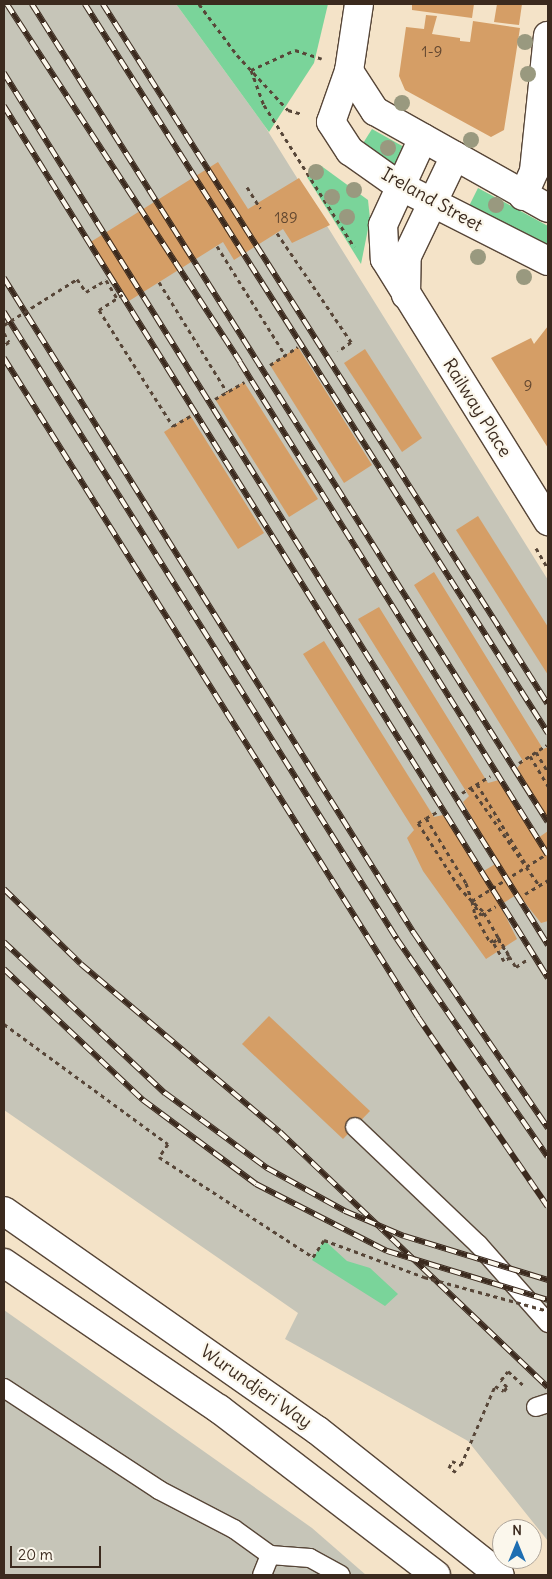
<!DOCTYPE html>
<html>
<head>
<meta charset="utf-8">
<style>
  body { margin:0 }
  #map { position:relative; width:552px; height:1579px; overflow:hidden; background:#f4e3c8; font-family:Delius,sans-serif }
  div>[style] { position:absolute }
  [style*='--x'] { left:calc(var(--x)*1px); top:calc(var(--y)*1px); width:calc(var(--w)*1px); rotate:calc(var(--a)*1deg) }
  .industrial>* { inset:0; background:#c6c5b8 }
  .green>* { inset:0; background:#7ad49a }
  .building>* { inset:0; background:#d59e66 }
  .path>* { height:3px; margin-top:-1.5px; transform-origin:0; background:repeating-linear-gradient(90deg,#574638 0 4px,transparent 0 8px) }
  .roads { filter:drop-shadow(1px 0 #574638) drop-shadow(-1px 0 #574638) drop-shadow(0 1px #574638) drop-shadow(0 -1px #574638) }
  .service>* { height:18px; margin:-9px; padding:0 9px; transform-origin:9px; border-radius:9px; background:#fff }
  .minor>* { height:28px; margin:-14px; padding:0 14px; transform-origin:14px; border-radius:14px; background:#fff }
  .trunk>* { height:28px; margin:-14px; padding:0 14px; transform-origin:14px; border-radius:14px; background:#fff }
  .rail>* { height:5.5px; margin-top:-2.75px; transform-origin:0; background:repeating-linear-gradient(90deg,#fbf7ec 0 11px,#3b2a1e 0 22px); box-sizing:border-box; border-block:1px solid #3b2a1e }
  .path-bridge>* { height:3px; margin-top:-1.5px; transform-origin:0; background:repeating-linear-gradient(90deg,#574638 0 4px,transparent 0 8px) }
  .trees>* { width:16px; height:16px; margin:-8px; border-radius:50%; background:#99997f }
  span { translate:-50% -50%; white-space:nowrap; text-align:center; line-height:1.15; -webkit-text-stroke:4.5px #fbf7ec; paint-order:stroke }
  .number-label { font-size:15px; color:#624730 }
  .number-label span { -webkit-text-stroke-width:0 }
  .street-label { font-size:18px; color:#3b2a1e }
  .frame { position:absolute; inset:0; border:5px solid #3b2a1e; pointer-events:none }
  .north { position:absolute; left:492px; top:1519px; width:50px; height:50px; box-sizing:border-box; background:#fbf7ec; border:1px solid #aea59a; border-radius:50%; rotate:0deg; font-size:14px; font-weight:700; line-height:20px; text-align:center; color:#3b2a1e }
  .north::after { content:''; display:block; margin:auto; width:18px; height:22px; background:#1f6fb2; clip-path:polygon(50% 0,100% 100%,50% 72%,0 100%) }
  .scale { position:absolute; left:10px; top:1546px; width:91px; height:22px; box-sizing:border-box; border:2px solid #3b2a1e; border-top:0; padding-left:6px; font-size:15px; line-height:18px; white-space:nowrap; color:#3b2a1e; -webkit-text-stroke:4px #fbf7ec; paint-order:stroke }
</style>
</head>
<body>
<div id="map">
  <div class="industrial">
    <i style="clip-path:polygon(4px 4px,176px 4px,264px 125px,548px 580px,548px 1541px,468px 1441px,285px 1339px,298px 1313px,4px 1110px)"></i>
    <i style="clip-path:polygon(4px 1310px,312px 1528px,366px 1575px,4px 1575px)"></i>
  </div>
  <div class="green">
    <i style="clip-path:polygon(176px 4px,328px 4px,314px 63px,269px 132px)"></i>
    <i style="clip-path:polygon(372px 129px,404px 147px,393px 171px,360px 148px)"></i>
    <i style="clip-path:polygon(320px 165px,368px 200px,370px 219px,361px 264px,307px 177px)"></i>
    <i style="clip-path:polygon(478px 188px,548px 226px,548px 252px,467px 210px)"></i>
    <i style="clip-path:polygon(324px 1240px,347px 1261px,370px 1268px,398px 1294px,385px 1306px,312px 1260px)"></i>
  </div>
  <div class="building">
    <i style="clip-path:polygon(412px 4px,474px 4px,472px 18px,412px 10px)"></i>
    <i style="clip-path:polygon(497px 4px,522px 4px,519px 25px,494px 22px)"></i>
    <i style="clip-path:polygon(426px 15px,437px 16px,432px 34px,460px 38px,460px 41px,470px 42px,473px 21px,520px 28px,504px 130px,491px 137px,405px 90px,399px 76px,406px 27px,424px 29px)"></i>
    <i style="clip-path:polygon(218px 162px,248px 209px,299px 178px,330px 225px,292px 243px,283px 229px,234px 260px,223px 242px,129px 301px,89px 243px)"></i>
    <i style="clip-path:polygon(548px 326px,548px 448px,491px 358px,531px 338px,534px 344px)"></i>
    <i style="clip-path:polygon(298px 347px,372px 465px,344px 483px,270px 365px)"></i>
    <i style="clip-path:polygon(365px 349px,422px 438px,402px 452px,344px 363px)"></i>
    <i style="clip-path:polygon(244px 382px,318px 499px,289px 517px,215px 399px)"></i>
    <i style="clip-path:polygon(190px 415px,264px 533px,238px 549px,164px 432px)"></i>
    <i style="clip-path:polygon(478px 516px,548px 627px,548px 675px,456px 530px)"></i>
    <i style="clip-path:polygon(434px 572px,543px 749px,548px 747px,548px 824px,517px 768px,523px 761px,414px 585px)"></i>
    <i style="clip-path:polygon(379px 607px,488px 783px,499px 780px,538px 838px,548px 831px,548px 921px,541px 923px,518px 894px,500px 905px,517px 939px,486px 959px,423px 871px,407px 838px,414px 830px,303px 654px,324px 641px,434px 817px,443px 815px,482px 872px,497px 863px,463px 802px,469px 796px,358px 619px)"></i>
    <i style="clip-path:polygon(269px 1016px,370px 1111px,343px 1139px,242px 1044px)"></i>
  </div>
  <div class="path">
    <i style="--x:199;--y:4;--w:64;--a:53.3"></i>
    <i style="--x:237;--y:55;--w:75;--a:47.2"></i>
    <i style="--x:288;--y:110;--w:15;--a:16"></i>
    <i style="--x:251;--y:70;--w:37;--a:70"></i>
    <i style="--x:264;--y:105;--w:168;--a:57.6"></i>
    <i style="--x:251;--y:70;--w:48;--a:-24.4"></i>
    <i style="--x:295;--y:50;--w:28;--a:18"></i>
    <i style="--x:247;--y:187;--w:25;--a:58"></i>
    <i style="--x:277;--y:233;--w:132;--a:55.8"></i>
    <i style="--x:351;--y:342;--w:16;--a:145"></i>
    <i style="--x:217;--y:246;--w:128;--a:58"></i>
    <i style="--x:159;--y:282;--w:129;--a:58.3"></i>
    <i style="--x:99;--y:284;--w:8;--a:-30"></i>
    <i style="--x:106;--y:280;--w:21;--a:59"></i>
    <i style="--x:99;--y:310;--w:138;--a:57.5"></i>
    <i style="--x:173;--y:426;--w:20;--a:-30"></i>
    <i style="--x:4;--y:333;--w:10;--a:61"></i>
    <i style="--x:9;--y:342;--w:6;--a:149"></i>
    <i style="--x:270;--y:365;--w:33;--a:-33"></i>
    <i style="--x:215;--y:399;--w:34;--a:-30"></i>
    <i style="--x:536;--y:548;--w:24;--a:60"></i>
    <i style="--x:536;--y:752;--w:23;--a:59"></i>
    <i style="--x:530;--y:756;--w:35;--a:59"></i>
    <i style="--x:519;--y:763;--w:33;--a:-33"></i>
    <i style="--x:477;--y:784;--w:92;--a:58.7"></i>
    <i style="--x:471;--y:788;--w:118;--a:55"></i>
    <i style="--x:462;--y:793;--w:33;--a:-31"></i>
    <i style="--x:426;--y:818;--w:76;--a:58.4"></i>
    <i style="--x:466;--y:883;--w:19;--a:72"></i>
    <i style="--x:472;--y:901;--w:14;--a:78"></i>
    <i style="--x:475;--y:915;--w:31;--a:61"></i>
    <i style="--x:490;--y:942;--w:9;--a:-32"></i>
    <i style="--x:498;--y:937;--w:30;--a:-120"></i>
    <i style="--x:483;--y:911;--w:15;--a:-138"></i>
    <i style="--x:472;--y:901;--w:19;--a:-133"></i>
    <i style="--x:459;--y:887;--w:76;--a:-122.6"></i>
    <i style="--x:418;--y:823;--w:9;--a:-32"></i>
    <i style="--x:426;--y:818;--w:13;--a:-29"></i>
    <i style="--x:525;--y:894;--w:27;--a:-31"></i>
    <i style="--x:472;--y:901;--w:90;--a:-32.3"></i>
    <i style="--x:475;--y:906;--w:11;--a:56"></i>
    <i style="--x:481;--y:915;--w:17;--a:-31"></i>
    <i style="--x:498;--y:937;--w:23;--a:59"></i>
    <i style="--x:510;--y:957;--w:7;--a:146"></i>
    <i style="--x:504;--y:961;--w:22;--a:-120"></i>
    <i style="--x:493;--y:942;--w:6;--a:-31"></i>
    <i style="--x:498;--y:939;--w:20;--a:57"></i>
    <i style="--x:509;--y:956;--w:13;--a:58"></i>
    <i style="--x:516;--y:967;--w:14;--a:-34"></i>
    <i style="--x:4;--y:1024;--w:203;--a:36.2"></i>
    <i style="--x:168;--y:1144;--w:16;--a:125"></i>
    <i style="--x:159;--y:1157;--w:184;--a:33"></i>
    <i style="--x:313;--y:1257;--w:20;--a:-57"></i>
    <i style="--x:456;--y:1472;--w:8;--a:-150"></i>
    <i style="--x:449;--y:1468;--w:8;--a:-67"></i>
    <i style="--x:452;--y:1461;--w:10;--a:24"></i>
    <i style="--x:461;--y:1465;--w:86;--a:-66.7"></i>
    <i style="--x:495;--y:1386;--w:10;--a:29"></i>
    <i style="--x:504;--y:1391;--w:5;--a:-53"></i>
    <i style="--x:507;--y:1387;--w:9;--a:-131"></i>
    <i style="--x:501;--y:1380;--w:11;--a:-52"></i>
    <i style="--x:508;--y:1371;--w:23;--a:43"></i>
  </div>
  <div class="roads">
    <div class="service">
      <i style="--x:355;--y:1127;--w:170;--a:43.6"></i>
      <i style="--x:478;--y:1244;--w:106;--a:48.5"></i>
      <i style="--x:4;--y:1388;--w:186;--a:33.3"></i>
      <i style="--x:159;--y:1490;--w:85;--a:27.5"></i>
      <i style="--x:234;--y:1529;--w:44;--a:35.8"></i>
      <i style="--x:270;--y:1555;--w:40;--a:4.3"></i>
      <i style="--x:310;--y:1558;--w:35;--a:29"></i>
      <i style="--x:536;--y:1407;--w:13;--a:-18"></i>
      <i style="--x:262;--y:1575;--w:22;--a:-68"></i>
    </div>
    <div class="minor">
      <i style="--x:359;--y:4;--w:68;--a:98.5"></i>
      <i style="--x:349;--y:71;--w:54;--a:109.4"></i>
      <i style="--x:331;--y:122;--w:35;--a:57"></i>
      <i style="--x:350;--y:151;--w:59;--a:35.3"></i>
      <i style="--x:398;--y:185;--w:168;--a:26.9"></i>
      <i style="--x:349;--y:71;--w:48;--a:57"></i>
      <i style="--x:375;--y:111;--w:198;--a:29.3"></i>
      <i style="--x:423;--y:138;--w:96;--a:114.7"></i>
      <i style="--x:383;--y:225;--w:34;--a:87"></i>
      <i style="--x:385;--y:259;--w:309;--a:58.1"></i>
      <i style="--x:523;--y:196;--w:27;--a:-66"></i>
      <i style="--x:534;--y:171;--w:136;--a:-84.1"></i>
      <i style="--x:406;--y:295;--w:39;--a:-89"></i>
      <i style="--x:407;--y:256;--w:111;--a:-64.4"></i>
    </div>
    <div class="trunk">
      <i style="--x:4;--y:1211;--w:382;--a:35"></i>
      <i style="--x:317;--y:1430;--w:233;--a:38.4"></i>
      <i style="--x:4;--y:1263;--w:260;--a:34.2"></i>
      <i style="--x:219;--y:1409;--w:273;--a:37.4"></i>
    </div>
  </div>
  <div class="rail">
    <i style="--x:7;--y:4;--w:427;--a:56.9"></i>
    <i style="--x:240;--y:362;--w:581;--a:58.01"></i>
    <i style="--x:32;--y:4;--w:967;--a:57.76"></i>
    <i style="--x:85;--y:4;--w:864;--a:57.58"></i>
    <i style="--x:103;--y:4;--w:829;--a:57.56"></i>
    <i style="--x:4;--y:73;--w:1028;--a:58.04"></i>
    <i style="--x:4;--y:106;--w:1028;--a:58.04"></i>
    <i style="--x:4;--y:278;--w:773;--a:57.96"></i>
    <i style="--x:414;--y:933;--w:237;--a:55.5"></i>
    <i style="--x:4;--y:312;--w:740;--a:57.92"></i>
    <i style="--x:397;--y:939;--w:265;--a:55.3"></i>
    <i style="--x:4;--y:358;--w:778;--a:57.86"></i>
    <i style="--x:418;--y:1017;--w:230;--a:55.6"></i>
    <i style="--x:4;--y:889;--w:107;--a:44.2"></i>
    <i style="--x:81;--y:964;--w:260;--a:40.2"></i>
    <i style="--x:280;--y:1132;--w:370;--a:43.6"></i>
    <i style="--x:4;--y:942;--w:221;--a:43.2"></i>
    <i style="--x:165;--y:1093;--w:127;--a:36.3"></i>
    <i style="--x:267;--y:1168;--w:89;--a:28.9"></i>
    <i style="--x:345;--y:1211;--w:64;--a:23"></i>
    <i style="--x:404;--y:1236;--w:151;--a:17"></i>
    <i style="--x:4;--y:969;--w:191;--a:43.3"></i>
    <i style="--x:143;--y:1100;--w:141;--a:36.6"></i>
    <i style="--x:256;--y:1184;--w:147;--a:27.1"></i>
    <i style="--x:387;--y:1251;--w:168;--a:16.9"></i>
  </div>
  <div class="path-bridge">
    <i style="--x:99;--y:310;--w:31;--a:-33"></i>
    <i style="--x:4;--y:325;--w:86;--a:-32.2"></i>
    <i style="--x:77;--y:279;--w:16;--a:55"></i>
    <i style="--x:86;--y:292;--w:15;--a:-32"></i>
    <i style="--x:324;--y:1240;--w:107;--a:20.3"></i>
    <i style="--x:424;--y:1277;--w:129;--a:15.3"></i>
  </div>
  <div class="trees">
    <i style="left:525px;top:42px"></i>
    <i style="left:528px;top:74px"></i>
    <i style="left:402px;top:103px"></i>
    <i style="left:471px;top:140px"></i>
    <i style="left:388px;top:148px"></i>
    <i style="left:316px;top:172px"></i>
    <i style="left:354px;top:190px"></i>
    <i style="left:332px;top:197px"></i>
    <i style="left:496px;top:205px"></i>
    <i style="left:347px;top:217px"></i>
    <i style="left:478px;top:257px"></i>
    <i style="left:524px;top:277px"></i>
  </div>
  <div class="number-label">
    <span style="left:432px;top:52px">1-9</span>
    <span style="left:286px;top:218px">189</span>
    <span style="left:528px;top:386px">9</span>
  </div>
  <div class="street-label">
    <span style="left:432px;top:200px;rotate:29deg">Ireland Street</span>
    <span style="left:477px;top:408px;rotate:58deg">Railway Place</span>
    <span style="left:256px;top:1387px;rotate:35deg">Wurundjeri Way</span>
  </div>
  <div class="frame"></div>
  <div class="north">N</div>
  <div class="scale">20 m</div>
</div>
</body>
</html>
